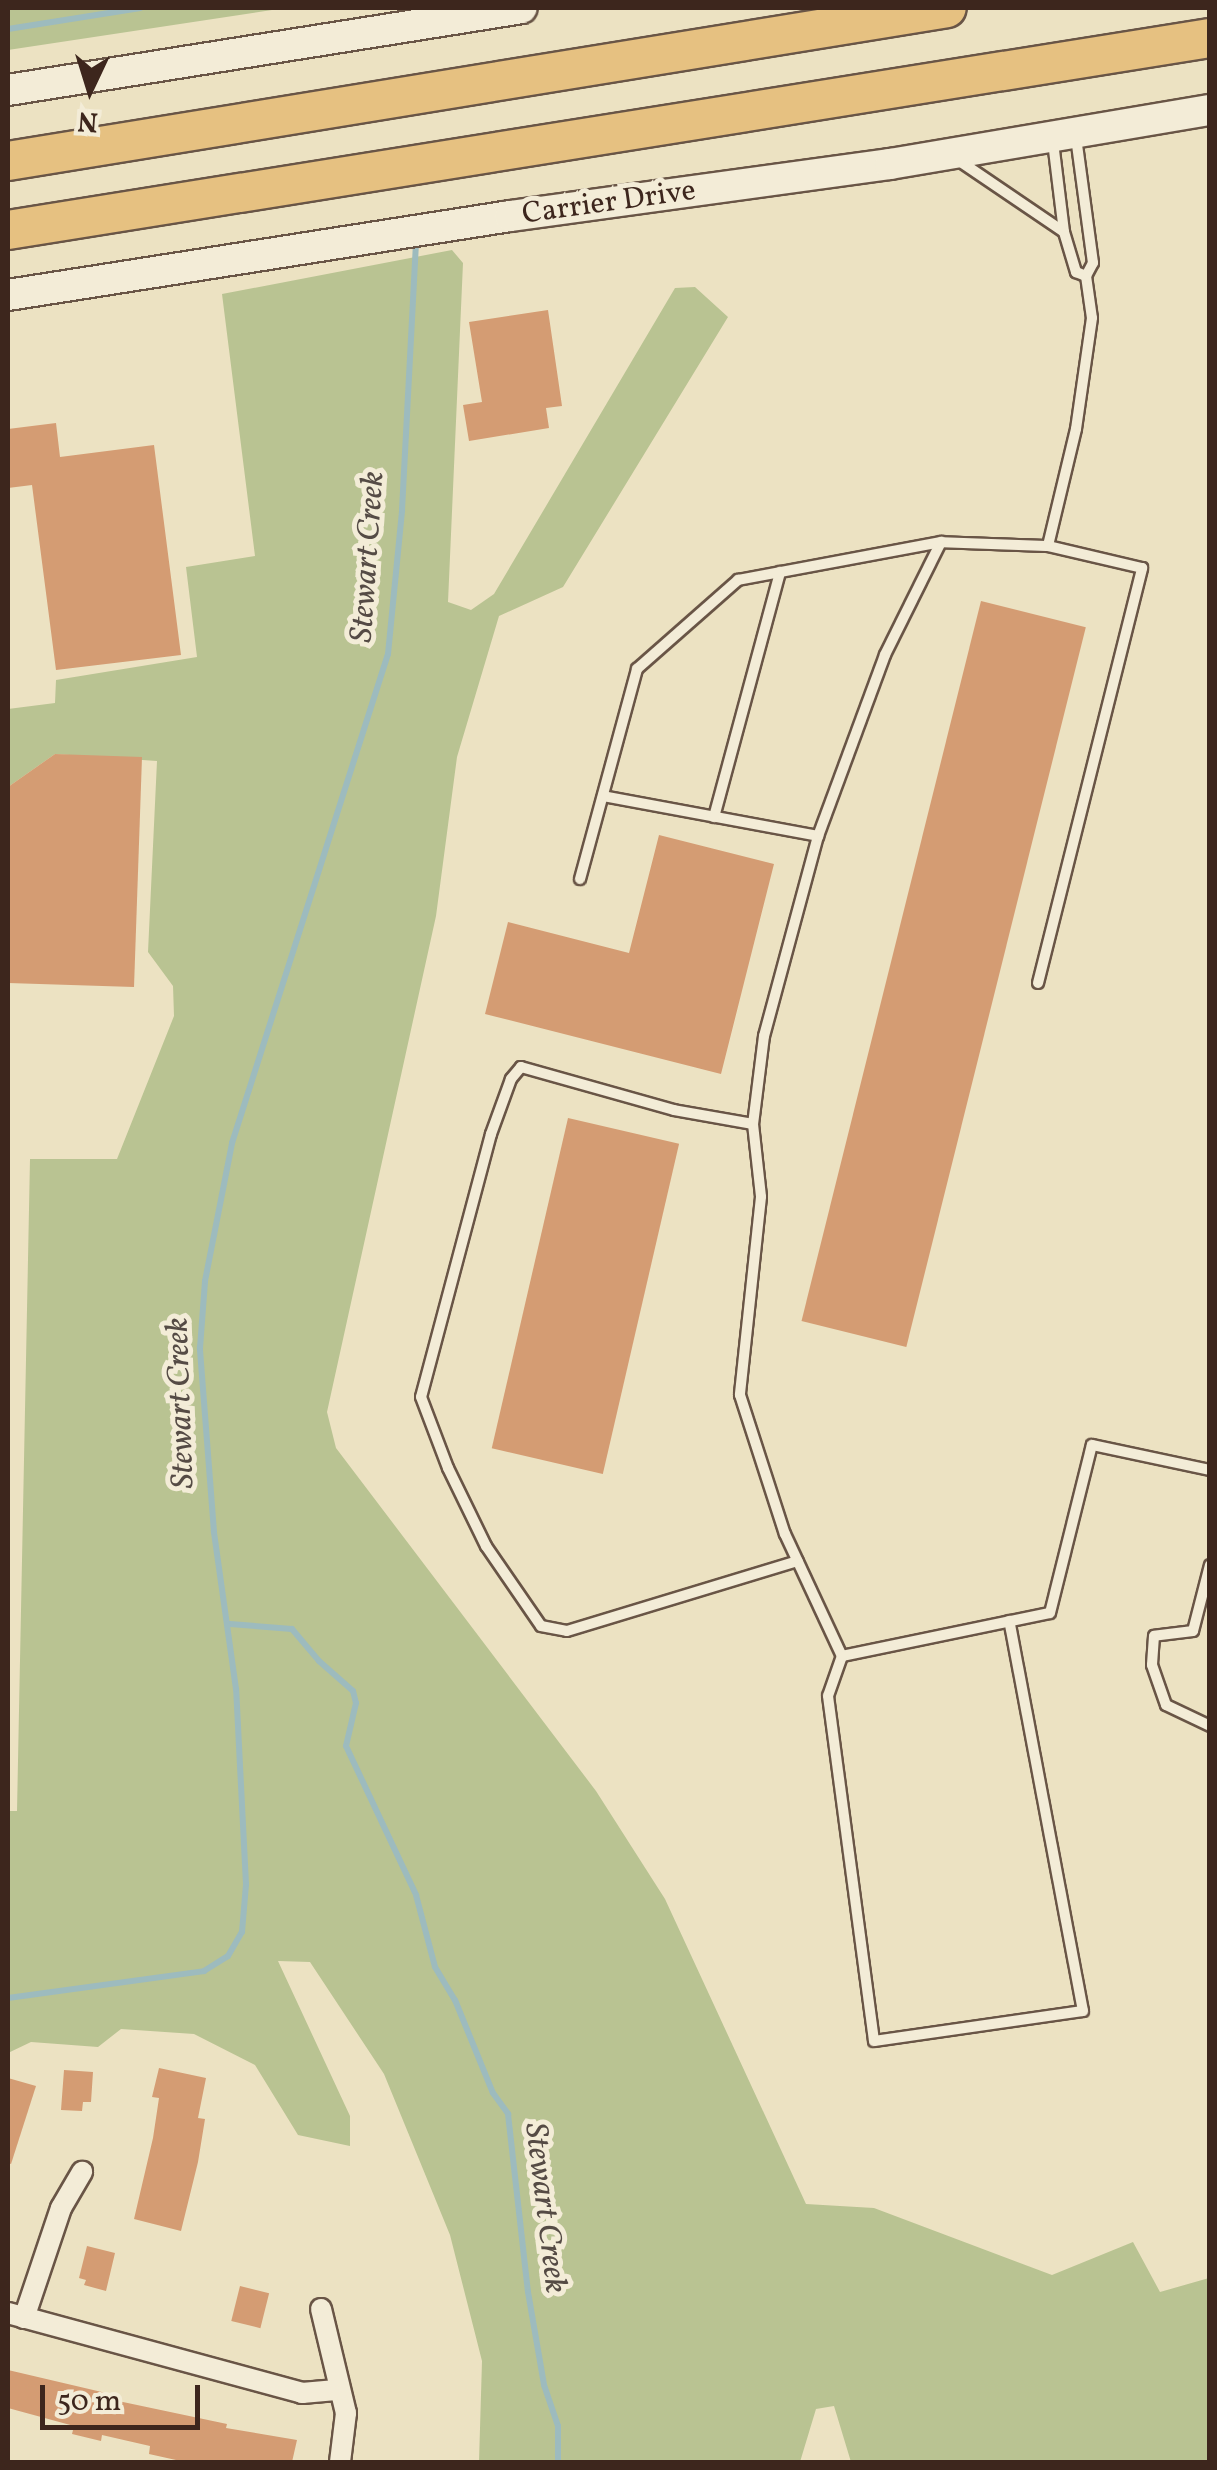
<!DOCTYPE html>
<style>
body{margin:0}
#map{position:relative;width:1217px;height:2470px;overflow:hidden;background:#ece2c2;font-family:Vollkorn,serif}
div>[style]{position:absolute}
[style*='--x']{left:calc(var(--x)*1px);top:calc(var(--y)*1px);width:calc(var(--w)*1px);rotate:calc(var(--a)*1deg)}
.green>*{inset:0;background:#b9c392}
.stream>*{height:6px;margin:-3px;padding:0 3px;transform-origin:3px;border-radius:3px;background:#9dbbbe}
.building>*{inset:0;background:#d49c73;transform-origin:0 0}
.roads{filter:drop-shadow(2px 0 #695546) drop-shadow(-2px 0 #695546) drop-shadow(0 2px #695546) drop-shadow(0 -2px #695546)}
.lane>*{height:10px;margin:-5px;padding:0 5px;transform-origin:5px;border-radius:5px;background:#f3ecd7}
.street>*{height:20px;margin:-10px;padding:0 10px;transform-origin:10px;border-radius:10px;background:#f3ecd7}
.secondary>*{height:30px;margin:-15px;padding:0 15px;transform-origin:15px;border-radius:15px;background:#f3ecd7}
.highway>*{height:38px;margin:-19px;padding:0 19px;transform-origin:19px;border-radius:19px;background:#e6c181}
span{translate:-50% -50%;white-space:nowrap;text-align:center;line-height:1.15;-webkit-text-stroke:10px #f3ecd7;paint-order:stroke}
.street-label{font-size:30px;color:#3d261d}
.water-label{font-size:32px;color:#554b45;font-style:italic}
.frame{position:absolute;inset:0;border:10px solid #3d261d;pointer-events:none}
.north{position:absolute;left:40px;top:40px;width:100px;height:100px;-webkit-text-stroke:8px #f3ecd7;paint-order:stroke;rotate:184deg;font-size:28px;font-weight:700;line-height:40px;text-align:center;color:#3d261d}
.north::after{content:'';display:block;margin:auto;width:35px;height:45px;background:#3d261d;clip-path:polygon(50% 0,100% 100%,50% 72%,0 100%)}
.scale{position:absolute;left:40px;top:2385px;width:160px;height:45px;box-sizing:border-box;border:5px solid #3d261d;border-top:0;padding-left:12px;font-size:30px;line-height:35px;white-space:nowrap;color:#3d261d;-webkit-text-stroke:8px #f3ecd7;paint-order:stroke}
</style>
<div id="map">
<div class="green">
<div style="clip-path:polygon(26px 8px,285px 8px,8px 50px,8px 10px)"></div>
<div style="clip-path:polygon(452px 250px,463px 263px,448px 602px,471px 610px,494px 594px,675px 288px,695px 287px,728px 317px,563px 587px,499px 616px,457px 757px,436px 916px,327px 1412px,336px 1448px,596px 1791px,665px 1899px,806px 2204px,874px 2208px,1052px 2275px,1133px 2242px,1160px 2292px,1209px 2278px,1209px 2462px,851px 2462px,834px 2406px,816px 2409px,800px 2462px,479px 2462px,482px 2361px,450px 2235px,384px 2074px,310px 1962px,278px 1961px,350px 2116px,350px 2146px,298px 2135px,255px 2065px,194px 2034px,121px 2029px,98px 2047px,31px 2042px,8px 2053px,8px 1811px,17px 1811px,30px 1159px,117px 1159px,174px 1016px,173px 986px,148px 952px,157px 761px,55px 754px,8px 787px,8px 709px,55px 703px,56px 680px,197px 657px,186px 567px,255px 556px,222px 294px)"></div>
</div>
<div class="stream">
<div style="--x:8;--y:29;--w:134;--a:-9"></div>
<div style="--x:230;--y:1624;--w:62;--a:4.6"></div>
<div style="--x:292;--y:1629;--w:42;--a:49.8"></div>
<div style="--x:319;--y:1661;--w:45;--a:41.4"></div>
<div style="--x:353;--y:1691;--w:12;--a:76"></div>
<div style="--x:356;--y:1703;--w:44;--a:103.1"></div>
<div style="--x:346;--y:1746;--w:165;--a:64.8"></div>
<div style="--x:416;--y:1895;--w:74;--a:75.2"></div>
<div style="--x:435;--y:1967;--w:39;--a:59"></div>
<div style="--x:455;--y:2000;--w:100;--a:67.8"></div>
<div style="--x:493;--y:2093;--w:26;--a:54"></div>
<div style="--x:508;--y:2114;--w:179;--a:83.6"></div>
<div style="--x:528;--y:2292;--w:94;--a:80.2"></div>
<div style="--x:544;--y:2385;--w:43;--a:71.1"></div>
<div style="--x:558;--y:2426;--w:36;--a:90"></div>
<div style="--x:8;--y:1998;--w:198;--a:-7.8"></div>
<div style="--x:204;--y:1971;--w:28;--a:-32"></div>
<div style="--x:228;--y:1956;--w:28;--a:-60"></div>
<div style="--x:242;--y:1932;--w:48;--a:-85.2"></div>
<div style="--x:246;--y:1884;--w:195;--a:-92.9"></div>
<div style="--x:236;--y:1689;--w:159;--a:-98"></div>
<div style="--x:214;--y:1532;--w:185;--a:-94.4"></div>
<div style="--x:200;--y:1348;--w:67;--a:-85.7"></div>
<div style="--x:205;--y:1281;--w:141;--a:-78.9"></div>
<div style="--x:232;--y:1143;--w:513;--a:-72.31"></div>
<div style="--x:388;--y:654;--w:145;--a:-84.4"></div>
<div style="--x:402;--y:510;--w:265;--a:-87"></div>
</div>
<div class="building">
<div style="clip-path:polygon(548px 310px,562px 406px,546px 408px,549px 428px,469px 441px,463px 405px,482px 402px,469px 322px)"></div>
<div style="clip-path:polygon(56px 423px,60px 457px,154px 445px,181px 655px,56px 670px,32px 485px,8px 488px,8px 429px)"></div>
<div style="left:981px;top:601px;width:108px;height:742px;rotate:14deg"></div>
<div style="clip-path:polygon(55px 754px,142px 757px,134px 987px,8px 983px,8px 787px)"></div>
<div style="clip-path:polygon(659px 835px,774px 864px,721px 1074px,485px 1014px,508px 922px,629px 953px)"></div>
<div style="left:568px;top:1118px;width:114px;height:339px;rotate:13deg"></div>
<div style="clip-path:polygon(159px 2068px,206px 2078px,198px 2118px,205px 2119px,198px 2162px,181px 2231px,134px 2219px,153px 2138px,159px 2098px,152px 2097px)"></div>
<div style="clip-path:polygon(64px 2070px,93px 2072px,91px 2102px,83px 2102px,82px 2111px,61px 2110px)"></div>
<div style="clip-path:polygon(8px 2078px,36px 2086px,11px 2164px,8px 2163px)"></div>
<div style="clip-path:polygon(87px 2246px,115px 2253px,106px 2291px,84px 2285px,86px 2280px,79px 2278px)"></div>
<div style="left:240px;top:2286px;width:30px;height:36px;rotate:14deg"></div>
<div style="clip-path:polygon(8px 2370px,106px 2393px,104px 2398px,227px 2424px,226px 2428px,297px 2440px,292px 2462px,185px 2462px,149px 2454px,150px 2446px,102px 2435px,101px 2441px,72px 2434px,74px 2426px,8px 2408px)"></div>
</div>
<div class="roads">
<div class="lane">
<div style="--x:1053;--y:142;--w:91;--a:83"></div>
<div style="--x:958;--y:160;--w:128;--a:34.2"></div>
<div style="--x:1064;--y:232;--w:42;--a:73.3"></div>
<div style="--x:1076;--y:272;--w:11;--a:22"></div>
<div style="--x:1086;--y:276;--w:15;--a:-62"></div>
<div style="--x:1093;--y:263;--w:127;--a:-97.7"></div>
<div style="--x:1086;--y:276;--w:42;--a:81.9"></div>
<div style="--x:1092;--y:318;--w:112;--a:98.2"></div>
<div style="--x:1076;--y:429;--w:120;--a:103.5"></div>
<div style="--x:1048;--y:546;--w:107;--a:-177.9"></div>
<div style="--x:941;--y:542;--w:126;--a:116.4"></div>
<div style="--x:885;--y:655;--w:193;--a:110.3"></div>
<div style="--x:818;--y:836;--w:207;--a:105.1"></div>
<div style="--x:764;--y:1036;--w:89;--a:97.1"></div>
<div style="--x:753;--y:1124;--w:73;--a:83.7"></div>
<div style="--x:761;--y:1197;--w:199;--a:96.1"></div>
<div style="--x:740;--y:1395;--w:146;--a:72.1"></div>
<div style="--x:785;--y:1534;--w:135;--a:65"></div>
<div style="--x:842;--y:1656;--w:212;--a:-11.7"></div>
<div style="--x:1050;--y:1613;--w:173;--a:-76"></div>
<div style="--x:1092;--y:1445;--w:121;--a:12"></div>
<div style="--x:603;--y:796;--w:219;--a:10.5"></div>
<div style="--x:714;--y:817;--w:254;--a:-74.9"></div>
<div style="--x:580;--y:879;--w:218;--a:-74.8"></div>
<div style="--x:637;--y:669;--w:135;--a:-41.4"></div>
<div style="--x:738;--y:580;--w:207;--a:-10.6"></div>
<div style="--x:1038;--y:983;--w:428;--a:-75.9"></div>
<div style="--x:1142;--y:568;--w:97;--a:-166.8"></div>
<div style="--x:753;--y:1124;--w:80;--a:-170"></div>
<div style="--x:674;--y:1110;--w:159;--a:-164.3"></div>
<div style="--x:521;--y:1067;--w:16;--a:130"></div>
<div style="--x:511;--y:1079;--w:59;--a:110"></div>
<div style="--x:491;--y:1134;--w:272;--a:104.9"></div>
<div style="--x:421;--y:1397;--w:76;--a:69.2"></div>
<div style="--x:448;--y:1468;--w:87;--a:64"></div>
<div style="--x:486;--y:1546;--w:97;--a:55.5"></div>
<div style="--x:541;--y:1626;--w:26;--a:11"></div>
<div style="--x:567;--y:1631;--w:241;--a:-16.9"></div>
<div style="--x:1210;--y:1565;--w:68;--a:104.4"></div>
<div style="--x:1193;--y:1631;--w:39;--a:173"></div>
<div style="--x:1154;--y:1636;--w:29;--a:94"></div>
<div style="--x:1152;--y:1665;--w:42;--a:70.7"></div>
<div style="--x:1166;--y:1705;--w:49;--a:25.5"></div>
<div style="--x:842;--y:1656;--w:42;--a:109.3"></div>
<div style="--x:828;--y:1696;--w:348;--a:82.4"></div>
<div style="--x:874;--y:2041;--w:211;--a:-8.2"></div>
<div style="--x:1083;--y:2011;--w:397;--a:-100.7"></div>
</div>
<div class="street">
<div style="--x:321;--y:2309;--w:107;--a:76.5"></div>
<div style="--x:346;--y:2413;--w:49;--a:97"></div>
<div style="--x:8;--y:2313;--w:305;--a:15.2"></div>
<div style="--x:302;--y:2393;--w:37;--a:-5"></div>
<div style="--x:24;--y:2318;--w:116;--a:-71.4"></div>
<div style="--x:61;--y:2208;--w:42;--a:-59.7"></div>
</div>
<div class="secondary">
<div style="--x:8;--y:90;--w:520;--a:-9.06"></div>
<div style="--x:8;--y:295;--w:508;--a:-8.94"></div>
<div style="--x:510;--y:216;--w:384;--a:-7.8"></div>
<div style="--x:890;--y:164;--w:325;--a:-9.6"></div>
</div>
<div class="highway">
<div style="--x:8;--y:161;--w:951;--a:-9.25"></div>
<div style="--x:8;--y:230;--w:1217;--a:-9.08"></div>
</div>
</div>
<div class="street-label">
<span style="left:609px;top:203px;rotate:-8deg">Carrier Drive</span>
</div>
<div class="water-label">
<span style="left:369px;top:557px;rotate:-86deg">Stewart Creek</span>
<span style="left:182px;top:1403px;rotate:-92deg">Stewart Creek</span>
<span style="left:544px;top:2208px;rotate:83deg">Stewart Creek</span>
</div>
<div class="frame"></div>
<div class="north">N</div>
<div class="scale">50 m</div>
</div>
